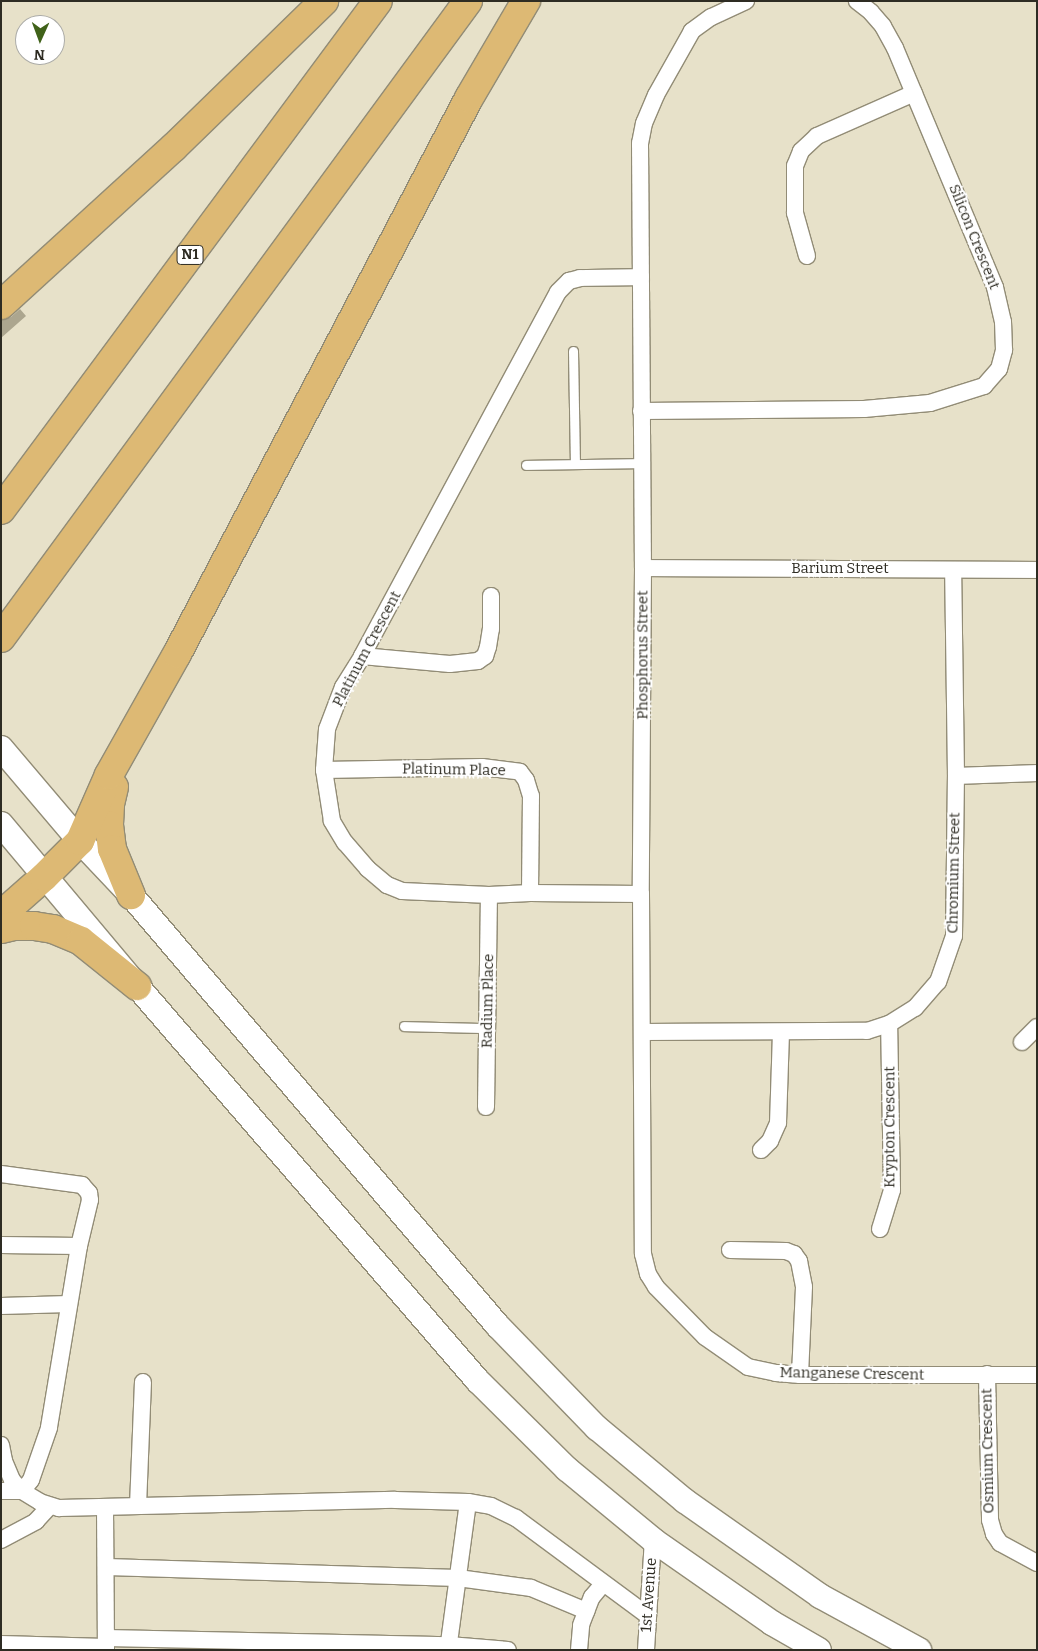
<!DOCTYPE html>
<style>
body{margin:0}
#map{position:relative;width:1038px;height:1651px;overflow:hidden;background:#e7e1c9;font-family:Bitter,serif}
div>[style]{position:absolute}
[style*='--x']{left:calc(var(--x)*1px);top:calc(var(--y)*1px);width:calc(var(--w)*1px);rotate:calc(var(--a)*1deg)}
.building>*{inset:0;background:#aca68f}
.roads{filter:drop-shadow(1px 0 #928c76) drop-shadow(-1px 0 #928c76) drop-shadow(0 1px #928c76) drop-shadow(0 -1px #928c76)}
.lane>*{height:9px;margin:-4.5px;padding:0 4.5px;transform-origin:4.5px;border-radius:4.5px;background:#fff}
.street>*{height:16px;margin:-8px;padding:0 8px;transform-origin:8px;border-radius:8px;background:#fff}
.secondary>*{height:24px;margin:-12px;padding:0 12px;transform-origin:12px;border-radius:12px;background:#fff}
.highway>*{height:28px;margin:-14px;padding:0 14px;transform-origin:14px;border-radius:14px;background:#ddb974}
span{translate:-50% -50%;white-space:nowrap;text-align:center;line-height:1.15;-webkit-text-stroke:4px #fff;paint-order:stroke}
.shield-label span{padding:1px 4px;background:#fff;border:1px solid;border-radius:4px;-webkit-text-stroke-width:0}
.shield-label{font-size:14px;color:#2e2c23;font-weight:700}
.street-label{font-size:15px;color:#2e2c23}
.frame{position:absolute;inset:0;border:2px solid #2e2c23;pointer-events:none}
.north{position:absolute;left:15px;top:15px;width:50px;height:50px;box-sizing:border-box;background:#fff;border:1px solid #ababa7;border-radius:50%;rotate:182deg;font-size:14px;font-weight:700;line-height:20px;text-align:center;color:#2e2c23}
.north::after{content:'';display:block;margin:auto;width:18px;height:22px;background:#406219;clip-path:polygon(50% 0,100% 100%,50% 72%,0 100%)}
</style>
<div id="map">
<div class="building">
<div style="clip-path:polygon(20px 309px,26px 316px,1px 338px,1px 320px,11px 317px)"></div>
</div>
<div class="roads">
<div class="lane">
<div style="--x:573;--y:351;--w:113;--a:89"></div>
<div style="--x:526;--y:465;--w:116;--a:-1"></div>
<div style="--x:404;--y:1026;--w:83;--a:1.4"></div>
</div>
<div class="street">
<div style="--x:746;--y:1;--w:38;--a:155"></div>
<div style="--x:711;--y:17;--w:24;--a:144"></div>
<div style="--x:692;--y:31;--w:73;--a:119.4"></div>
<div style="--x:656;--y:95;--w:30;--a:113"></div>
<div style="--x:644;--y:123;--w:20;--a:101"></div>
<div style="--x:640;--y:143;--w:425;--a:89.6"></div>
<div style="--x:643;--y:568;--w:326;--a:90.4"></div>
<div style="--x:641;--y:894;--w:360;--a:89.7"></div>
<div style="--x:643;--y:1254;--w:21;--a:76"></div>
<div style="--x:648;--y:1274;--w:15;--a:58"></div>
<div style="--x:656;--y:1287;--w:70;--a:45.6"></div>
<div style="--x:705;--y:1337;--w:52;--a:34.9"></div>
<div style="--x:748;--y:1367;--w:29;--a:12"></div>
<div style="--x:776;--y:1373;--w:24;--a:5"></div>
<div style="--x:800;--y:1375;--w:237;--a:0"></div>
<div style="--x:807;--y:256;--w:45;--a:-105.6"></div>
<div style="--x:795;--y:213;--w:47;--a:-90"></div>
<div style="--x:795;--y:166;--w:16;--a:-68"></div>
<div style="--x:801;--y:151;--w:22;--a:-43"></div>
<div style="--x:817;--y:136;--w:106;--a:-23.9"></div>
<div style="--x:641;--y:411;--w:223;--a:-0.5"></div>
<div style="--x:864;--y:409;--w:66;--a:-5.2"></div>
<div style="--x:930;--y:403;--w:57;--a:-17.5"></div>
<div style="--x:984;--y:386;--w:23;--a:-49"></div>
<div style="--x:999;--y:369;--w:20;--a:-75"></div>
<div style="--x:1004;--y:350;--w:28;--a:-92"></div>
<div style="--x:1003;--y:322;--w:36;--a:-103"></div>
<div style="--x:995;--y:287;--w:259;--a:-112.7"></div>
<div style="--x:895;--y:48;--w:25;--a:-119"></div>
<div style="--x:883;--y:26;--w:18;--a:-131"></div>
<div style="--x:871;--y:12;--w:18;--a:-142"></div>
<div style="--x:643;--y:568;--w:394;--a:0.3"></div>
<div style="--x:362;--y:656;--w:88;--a:5.2"></div>
<div style="--x:450;--y:664;--w:28;--a:-6"></div>
<div style="--x:478;--y:661;--w:9;--a:-36"></div>
<div style="--x:485;--y:656;--w:9;--a:-72"></div>
<div style="--x:488;--y:647;--w:18;--a:-81"></div>
<div style="--x:491;--y:629;--w:33;--a:-90"></div>
<div style="--x:324;--y:770;--w:158;--a:-1.1"></div>
<div style="--x:482;--y:767;--w:38;--a:7"></div>
<div style="--x:520;--y:772;--w:10;--a:53"></div>
<div style="--x:526;--y:780;--w:17;--a:73"></div>
<div style="--x:531;--y:796;--w:97;--a:90.6"></div>
<div style="--x:956;--y:776;--w:81;--a:-2.1"></div>
<div style="--x:641;--y:894;--w:111;--a:-179.5"></div>
<div style="--x:530;--y:893;--w:41;--a:177.2"></div>
<div style="--x:489;--y:895;--w:87;--a:-177.4"></div>
<div style="--x:402;--y:891;--w:16;--a:-158"></div>
<div style="--x:387;--y:885;--w:25;--a:-140"></div>
<div style="--x:368;--y:869;--w:35;--a:-131"></div>
<div style="--x:345;--y:843;--w:26;--a:-121"></div>
<div style="--x:332;--y:821;--w:52;--a:-98.9"></div>
<div style="--x:324;--y:770;--w:41;--a:-85.8"></div>
<div style="--x:327;--y:729;--w:45;--a:-69.1"></div>
<div style="--x:343;--y:687;--w:36;--a:-58"></div>
<div style="--x:362;--y:656;--w:413;--a:-61.7"></div>
<div style="--x:558;--y:292;--w:16;--a:-45"></div>
<div style="--x:569;--y:281;--w:11;--a:-15"></div>
<div style="--x:580;--y:278;--w:61;--a:-0.9"></div>
<div style="--x:643;--y:1032;--w:224;--a:-0.3"></div>
<div style="--x:867;--y:1031;--w:23;--a:-18"></div>
<div style="--x:889;--y:1024;--w:31;--a:-32"></div>
<div style="--x:915;--y:1008;--w:35;--a:-49"></div>
<div style="--x:938;--y:982;--w:49;--a:-70.8"></div>
<div style="--x:954;--y:936;--w:160;--a:-89.3"></div>
<div style="--x:956;--y:776;--w:206;--a:-90.8"></div>
<div style="--x:1022;--y:1042;--w:21;--a:-45"></div>
<div style="--x:486;--y:1107;--w:212;--a:-89.2"></div>
<div style="--x:761;--y:1150;--w:13;--a:-45"></div>
<div style="--x:770;--y:1141;--w:20;--a:-66"></div>
<div style="--x:778;--y:1123;--w:91;--a:-88.1"></div>
<div style="--x:1;--y:1174;--w:82;--a:7.7"></div>
<div style="--x:82;--y:1185;--w:11;--a:49"></div>
<div style="--x:89;--y:1193;--w:7;--a:82"></div>
<div style="--x:90;--y:1200;--w:47;--a:103.4"></div>
<div style="--x:79;--y:1246;--w:184;--a:99.4"></div>
<div style="--x:49;--y:1428;--w:55;--a:109.1"></div>
<div style="--x:31;--y:1480;--w:14;--a:129"></div>
<div style="--x:22;--y:1491;--w:21;--a:180"></div>
<div style="--x:880;--y:1229;--w:41;--a:-72.9"></div>
<div style="--x:892;--y:1190;--w:166;--a:-91"></div>
<div style="--x:1;--y:1245;--w:78;--a:0.7"></div>
<div style="--x:730;--y:1250;--w:56;--a:1"></div>
<div style="--x:786;--y:1251;--w:9;--a:21"></div>
<div style="--x:794;--y:1254;--w:9;--a:54"></div>
<div style="--x:799;--y:1261;--w:26;--a:79"></div>
<div style="--x:804;--y:1287;--w:88;--a:92.6"></div>
<div style="--x:1;--y:1306;--w:68;--a:-1.7"></div>
<div style="--x:987;--y:1374;--w:146;--a:88.8"></div>
<div style="--x:990;--y:1520;--w:15;--a:74"></div>
<div style="--x:994;--y:1534;--w:11;--a:56"></div>
<div style="--x:1000;--y:1543;--w:42;--a:28.4"></div>
<div style="--x:1;--y:1445;--w:16;--a:79"></div>
<div style="--x:4;--y:1461;--w:21;--a:67"></div>
<div style="--x:12;--y:1480;--w:15;--a:48"></div>
<div style="--x:22;--y:1491;--w:21;--a:31"></div>
<div style="--x:40;--y:1502;--w:20;--a:18"></div>
<div style="--x:59;--y:1508;--w:336;--a:-1.4"></div>
<div style="--x:395;--y:1500;--w:73;--a:1.6"></div>
<div style="--x:468;--y:1502;--w:23;--a:10"></div>
<div style="--x:491;--y:1506;--w:28;--a:26"></div>
<div style="--x:516;--y:1518;--w:163;--a:36.5"></div>
<div style="--x:138;--y:1506;--w:124;--a:-87.7"></div>
<div style="--x:105;--y:1507;--w:143;--a:89.6"></div>
<div style="--x:1;--y:1540;--w:40;--a:-28"></div>
<div style="--x:36;--y:1521;--w:21;--a:-47"></div>
<div style="--x:107;--y:1567;--w:351;--a:1.8"></div>
<div style="--x:458;--y:1578;--w:74;--a:7.8"></div>
<div style="--x:531;--y:1588;--w:60;--a:22.7"></div>
<div style="--x:106;--y:1638;--w:343;--a:1.2"></div>
<div style="--x:449;--y:1645;--w:59;--a:4.8"></div>
<div style="--x:1;--y:1644;--w:105;--a:1.6"></div>
<div style="--x:448;--y:1650;--w:149;--a:-82.3"></div>
<div style="--x:579;--y:1650;--w:25;--a:-85"></div>
<div style="--x:581;--y:1625;--w:30;--a:-69"></div>
<div style="--x:592;--y:1597;--w:17;--a:-50"></div>
<div style="--x:646;--y:1650;--w:110;--a:-86.4"></div>
</div>
<div class="secondary">
<div style="--x:1;--y:748;--w:122;--a:49.7"></div>
<div style="--x:80;--y:841;--w:74;--a:46.6"></div>
<div style="--x:131;--y:895;--w:566;--a:49.59"></div>
<div style="--x:498;--y:1326;--w:142;--a:45.9"></div>
<div style="--x:597;--y:1428;--w:114;--a:39.7"></div>
<div style="--x:685;--y:1501;--w:165;--a:35.1"></div>
<div style="--x:820;--y:1596;--w:113;--a:28.6"></div>
<div style="--x:1;--y:824;--w:212;--a:50"></div>
<div style="--x:137;--y:986;--w:522;--a:49.2"></div>
<div style="--x:478;--y:1381;--w:125;--a:44.7"></div>
<div style="--x:567;--y:1469;--w:112;--a:39.5"></div>
<div style="--x:653;--y:1540;--w:145;--a:34.9"></div>
<div style="--x:772;--y:1623;--w:54;--a:29.9"></div>
</div>
<div class="highway">
<div style="--x:1;--y:305;--w:233;--a:-42.4"></div>
<div style="--x:173;--y:148;--w:211;--a:-44.2"></div>
<div style="--x:1;--y:510;--w:633;--a:-53.47"></div>
<div style="--x:1;--y:638;--w:790;--a:-53.75"></div>
<div style="--x:114;--y:787;--w:18;--a:103"></div>
<div style="--x:110;--y:805;--w:20;--a:93"></div>
<div style="--x:109;--y:825;--w:24;--a:83"></div>
<div style="--x:112;--y:849;--w:50;--a:67.6"></div>
<div style="--x:1;--y:915;--w:57;--a:-41.5"></div>
<div style="--x:44;--y:877;--w:51;--a:-45"></div>
<div style="--x:80;--y:841;--w:72;--a:-66.3"></div>
<div style="--x:109;--y:775;--w:139;--a:-60.7"></div>
<div style="--x:177;--y:654;--w:628;--a:-62.29"></div>
<div style="--x:469;--y:98;--w:113;--a:-59.6"></div>
<div style="--x:1;--y:929;--w:13;--a:-13"></div>
<div style="--x:14;--y:926;--w:20;--a:0"></div>
<div style="--x:34;--y:926;--w:19;--a:9"></div>
<div style="--x:53;--y:929;--w:30;--a:23"></div>
<div style="--x:81;--y:941;--w:72;--a:38.8"></div>
</div>
</div>
<div class="shield-label">
<span style="left:190px;top:255px">N1</span>
</div>
<div class="street-label">
<span style="left:974px;top:237px;rotate:68deg">Silicon Crescent</span>
<span style="left:840px;top:569px">Barium Street</span>
<span style="left:367px;top:649px;rotate:-62deg">Platinum Crescent</span>
<span style="left:643px;top:655px;rotate:-90deg">Phosphorus Street</span>
<span style="left:454px;top:770px;rotate:1deg">Platinum Place</span>
<span style="left:954px;top:873px;rotate:-89deg">Chromium Street</span>
<span style="left:488px;top:1001px;rotate:-89deg">Radium Place</span>
<span style="left:890px;top:1127px;rotate:-90deg">Krypton Crescent</span>
<span style="left:852px;top:1374px;rotate:1deg">Manganese Crescent</span>
<span style="left:988px;top:1451px;rotate:-91deg">Osmium Crescent</span>
<span style="left:649px;top:1595px;rotate:-86deg">1st Avenue</span>
</div>
<div class="frame"></div>
<div class="north">N</div>
</div>
